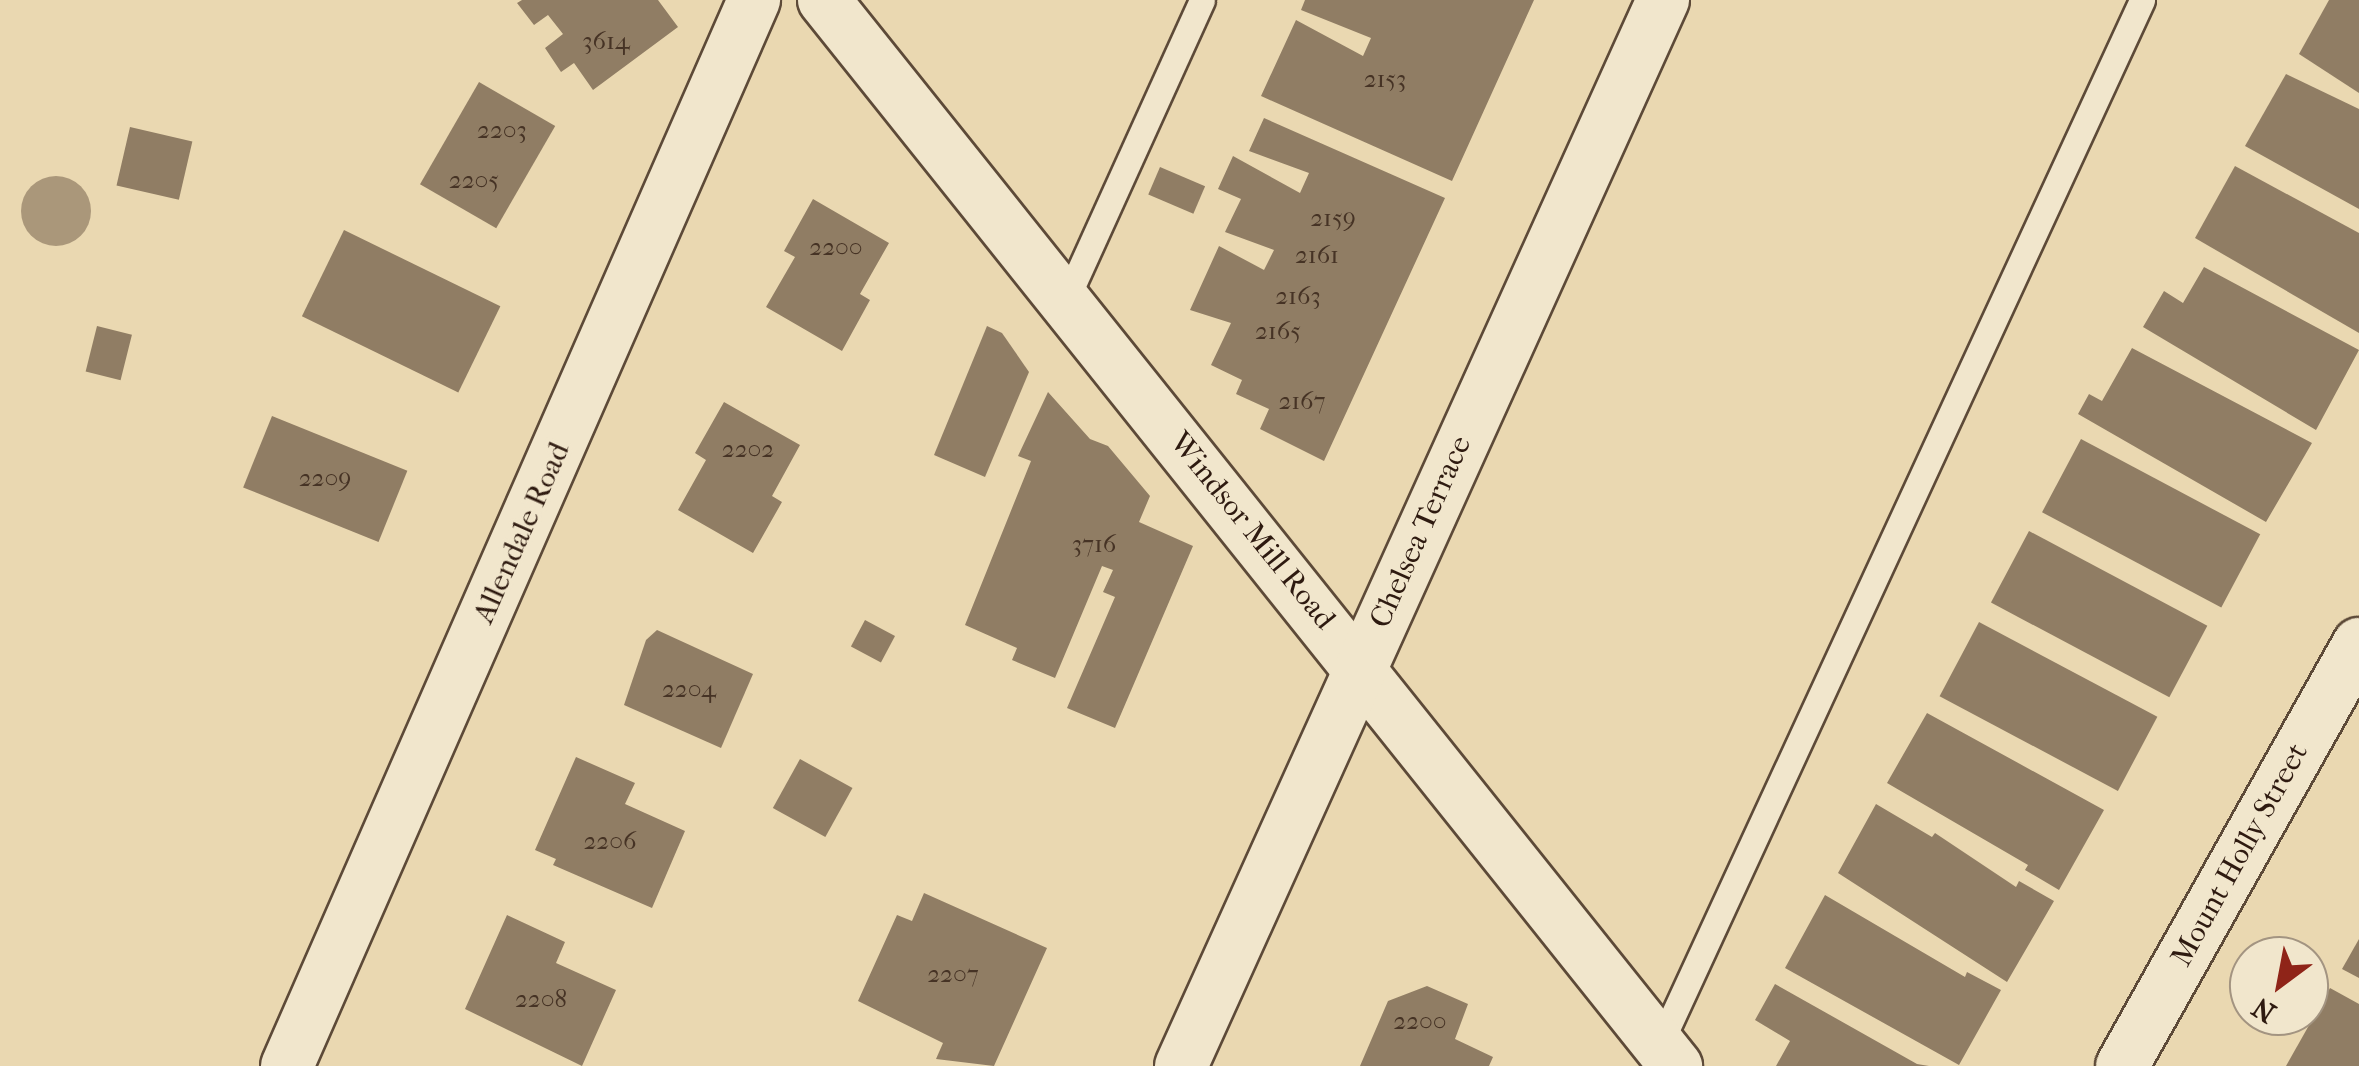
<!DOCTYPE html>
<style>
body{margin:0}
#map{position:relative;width:2359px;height:1066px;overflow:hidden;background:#ead8b1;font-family:"IM FELL French Canon",serif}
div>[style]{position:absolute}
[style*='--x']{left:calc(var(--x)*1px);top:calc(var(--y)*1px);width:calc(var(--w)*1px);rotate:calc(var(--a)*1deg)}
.water>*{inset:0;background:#aa977a}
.round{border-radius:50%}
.building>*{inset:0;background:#907d64;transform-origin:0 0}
.roads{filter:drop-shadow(2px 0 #5d4a38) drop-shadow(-2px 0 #5d4a38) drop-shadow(0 2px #5d4a38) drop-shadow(0 -2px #5d4a38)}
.lane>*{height:25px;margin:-12.5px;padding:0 12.5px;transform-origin:12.5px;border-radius:12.5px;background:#f1e6cc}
.street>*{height:52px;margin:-26px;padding:0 26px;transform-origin:26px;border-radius:26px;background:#f1e6cc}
span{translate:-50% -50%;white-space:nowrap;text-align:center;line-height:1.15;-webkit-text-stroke:8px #f1e6cc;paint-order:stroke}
.number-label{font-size:25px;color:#463325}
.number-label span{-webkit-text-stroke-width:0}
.street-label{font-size:30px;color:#2e1a10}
.north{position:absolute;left:2229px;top:936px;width:100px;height:100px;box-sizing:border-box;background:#f1e6cc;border:2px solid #a39481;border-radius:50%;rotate:212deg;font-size:28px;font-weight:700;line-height:40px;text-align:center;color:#2e1a10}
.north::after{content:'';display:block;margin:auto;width:35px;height:45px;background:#8f2418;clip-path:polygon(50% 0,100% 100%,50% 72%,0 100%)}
</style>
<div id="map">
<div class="water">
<div class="round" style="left:21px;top:176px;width:70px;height:70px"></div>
</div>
<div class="building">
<div style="clip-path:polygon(522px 0,658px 0,678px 27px,593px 90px,574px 63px,561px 72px,545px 48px,563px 34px,548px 15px,534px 25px,517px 3px)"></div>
<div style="clip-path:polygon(1305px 0,1534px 0,1452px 181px,1261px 96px,1296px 20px,1363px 56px,1371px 38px,1301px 10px)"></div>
<div style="clip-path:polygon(2329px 0,2359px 0,2359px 93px,2299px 54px)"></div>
<div style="clip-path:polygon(2286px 74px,2359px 109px,2359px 209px,2245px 146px)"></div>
<div style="left:479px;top:82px;width:88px;height:118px;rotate:30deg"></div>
<div style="clip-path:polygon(1264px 118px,1445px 198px,1324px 461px,1260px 429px,1269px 409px,1236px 394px,1242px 380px,1211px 365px,1231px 323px,1190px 310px,1219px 246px,1264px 270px,1274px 250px,1225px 232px,1241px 199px,1218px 189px,1233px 156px,1300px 193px,1309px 173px,1249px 151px)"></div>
<div style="left:130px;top:127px;width:64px;height:60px;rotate:13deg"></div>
<div style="clip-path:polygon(2235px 166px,2359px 233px,2359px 333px,2195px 238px)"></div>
<div style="left:1160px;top:167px;width:49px;height:30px;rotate:23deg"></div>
<div style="clip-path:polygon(813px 199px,889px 243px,860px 294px,870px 300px,842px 351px,766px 307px,795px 257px,784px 251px)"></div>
<div style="left:344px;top:230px;width:174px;height:96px;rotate:26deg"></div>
<div style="clip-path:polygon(2204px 267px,2359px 350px,2316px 430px,2143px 327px,2164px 291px,2183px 303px)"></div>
<div style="left:97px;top:326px;width:36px;height:47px;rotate:14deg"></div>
<div style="clip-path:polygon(987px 326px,1002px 333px,1029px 372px,985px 477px,934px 455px)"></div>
<div style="clip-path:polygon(2132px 348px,2312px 443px,2266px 522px,2078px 414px,2089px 394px,2102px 401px)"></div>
<div style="clip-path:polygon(1048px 392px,1090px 439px,1108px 446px,1150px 496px,1139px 522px,1193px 546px,1115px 728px,1067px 708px,1115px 597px,1103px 592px,1113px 570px,1102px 566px,1055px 678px,1012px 660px,1017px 648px,965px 625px,1031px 461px,1018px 456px)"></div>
<div style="clip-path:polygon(724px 402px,800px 445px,772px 496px,782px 502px,753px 553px,678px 510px,706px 460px,695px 453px)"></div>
<div style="left:272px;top:416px;width:146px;height:77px;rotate:22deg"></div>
<div style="left:2081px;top:439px;width:203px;height:83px;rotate:28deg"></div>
<div style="left:2029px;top:531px;width:202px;height:81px;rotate:28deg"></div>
<div style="left:865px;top:620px;width:34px;height:30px;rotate:28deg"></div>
<div style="left:1979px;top:622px;width:202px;height:84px;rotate:28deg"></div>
<div style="clip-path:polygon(657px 630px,753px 674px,721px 748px,624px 705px,646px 640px)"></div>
<div style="clip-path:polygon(1927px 713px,2104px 810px,2059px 890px,2025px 870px,2028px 865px,1887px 783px)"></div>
<div style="clip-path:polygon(576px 757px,635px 783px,625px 804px,685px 831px,652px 908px,553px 865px,556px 859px,535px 850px)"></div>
<div style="left:800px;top:759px;width:60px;height:56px;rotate:29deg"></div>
<div style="clip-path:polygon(1876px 804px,1932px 837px,1935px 833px,2016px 887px,2019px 881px,2054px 901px,2007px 982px,1838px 873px)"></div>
<div style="clip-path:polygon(924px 893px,1047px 948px,994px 1066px,936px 1059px,943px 1043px,858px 1001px,897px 915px,912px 921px)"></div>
<div style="clip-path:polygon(1825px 895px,1965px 977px,1967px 972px,2001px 990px,1959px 1065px,1785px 968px)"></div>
<div style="clip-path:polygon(507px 915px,565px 942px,556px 963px,616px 990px,582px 1066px,465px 1009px)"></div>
<div style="clip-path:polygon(2359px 939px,2359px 978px,2342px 969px)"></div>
<div style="clip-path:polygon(1775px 984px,1917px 1064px,1929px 1066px,1776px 1066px,1790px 1041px,1755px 1020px)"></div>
<div style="clip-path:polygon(1427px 986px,1468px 1004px,1455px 1039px,1493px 1057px,1489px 1066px,1360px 1066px,1388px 1001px)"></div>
<div style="clip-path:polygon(2330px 988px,2359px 1004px,2359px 1066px,2286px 1066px)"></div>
</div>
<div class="roads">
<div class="lane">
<div style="--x:1066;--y:300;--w:329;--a:-65.6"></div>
<div style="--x:1659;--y:1046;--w:1152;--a:-65.21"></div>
</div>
<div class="street">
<div style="--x:824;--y:0;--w:1365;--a:51.37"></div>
<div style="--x:287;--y:1066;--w:1164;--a:-66.34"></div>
<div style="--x:1181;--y:1066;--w:1170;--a:-65.67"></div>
<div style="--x:2122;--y:1066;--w:484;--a:-60.7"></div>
</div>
</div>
<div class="number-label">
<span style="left:606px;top:41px">3614</span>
<span style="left:1385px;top:79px">2153</span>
<span style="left:502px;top:130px">2203</span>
<span style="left:474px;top:180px">2205</span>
<span style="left:1333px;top:218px">2159</span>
<span style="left:836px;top:247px">2200</span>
<span style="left:1317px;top:255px">2161</span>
<span style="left:1298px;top:296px">2163</span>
<span style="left:1278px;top:331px">2165</span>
<span style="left:1302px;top:401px">2167</span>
<span style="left:748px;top:449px">2202</span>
<span style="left:325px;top:478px">2209</span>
<span style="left:1094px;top:544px">3716</span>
<span style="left:689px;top:689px">2204</span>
<span style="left:610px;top:841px">2206</span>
<span style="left:953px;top:974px">2207</span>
<span style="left:541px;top:999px">2208</span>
<span style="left:1420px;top:1021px">2200</span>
</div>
<div class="street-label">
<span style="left:1252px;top:531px;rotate:51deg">Windsor Mill Road</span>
<span style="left:1421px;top:532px;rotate:-66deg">Chelsea Terrace</span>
<span style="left:522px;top:533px;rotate:-66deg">Allendale Road</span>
<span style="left:2240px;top:855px;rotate:-61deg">Mount Holly Street</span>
</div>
<div class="north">N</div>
</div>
